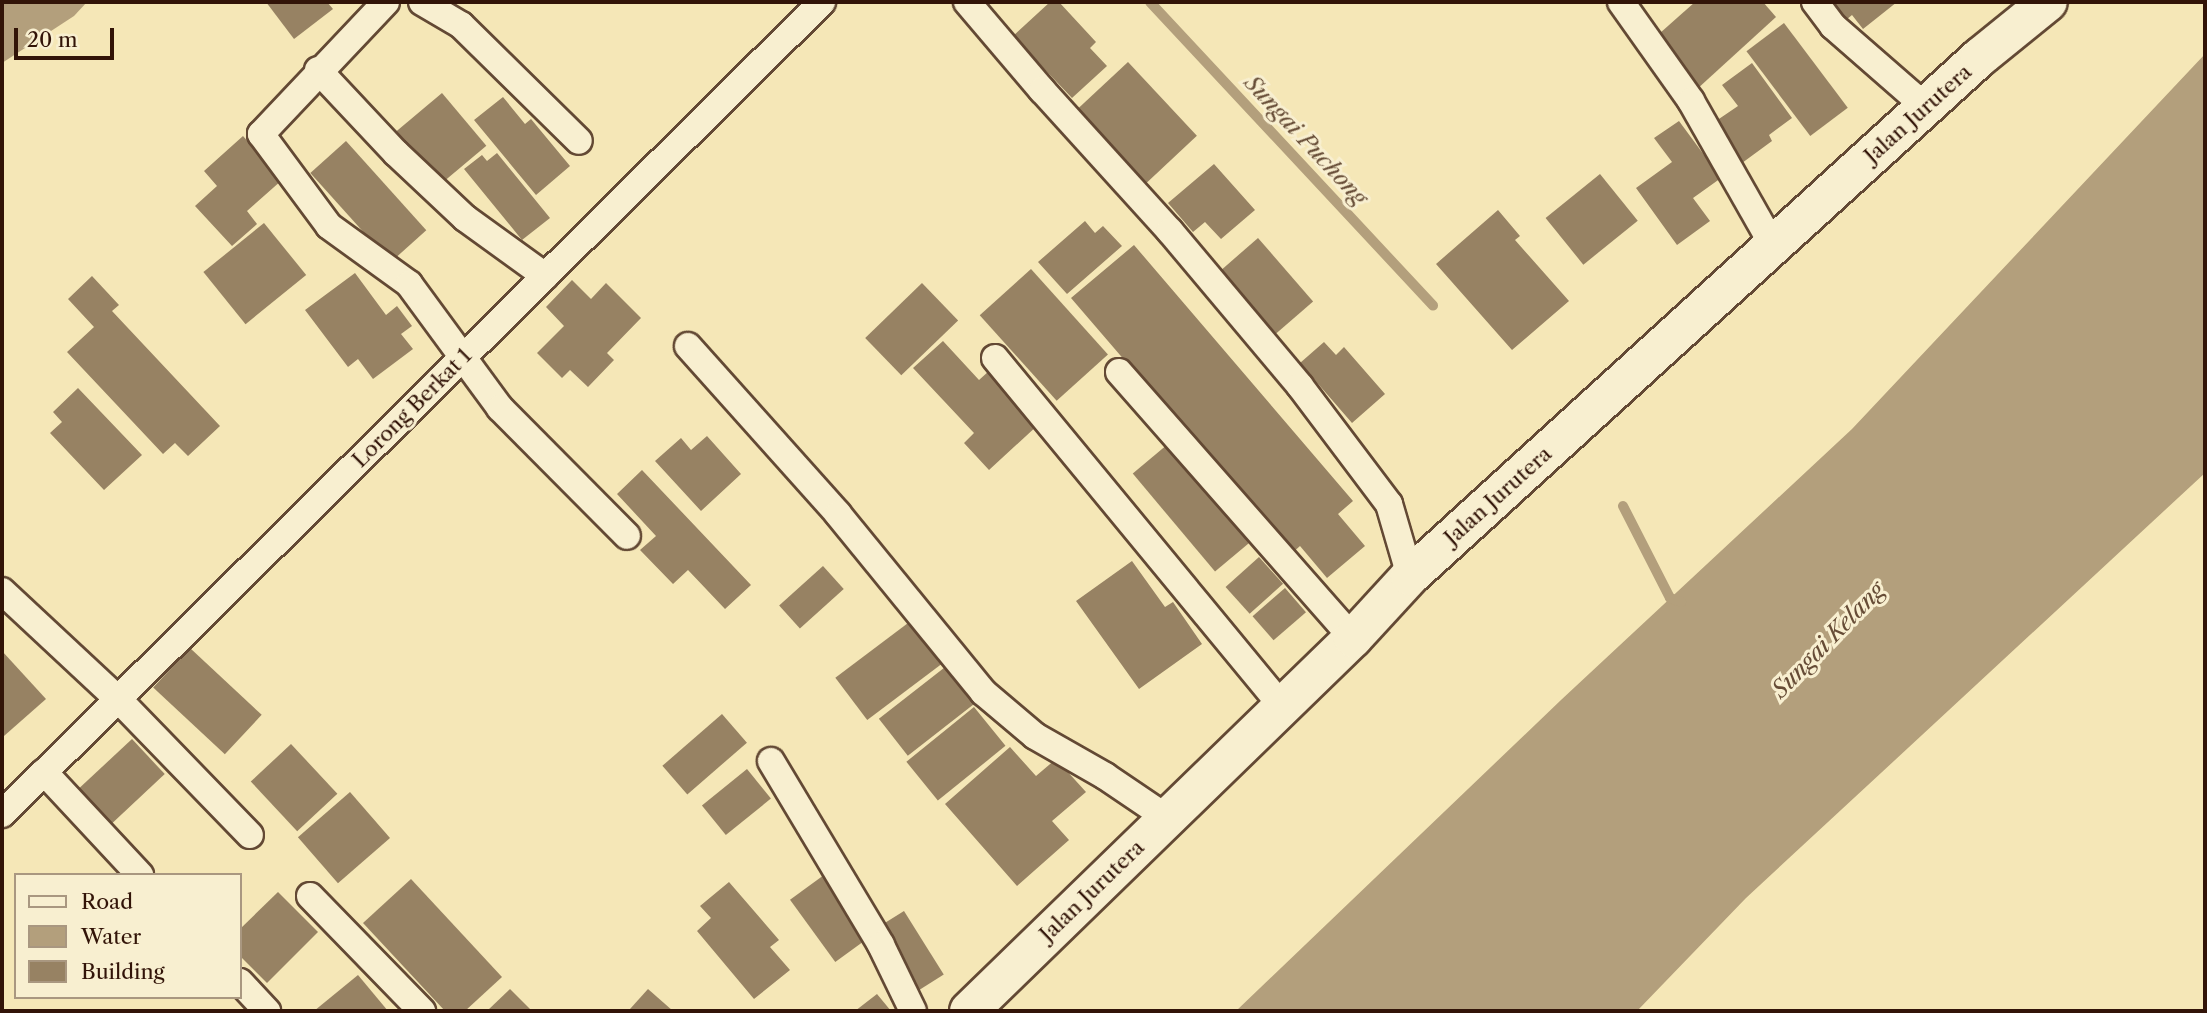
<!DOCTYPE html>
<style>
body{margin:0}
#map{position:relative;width:2207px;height:1013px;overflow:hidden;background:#f5e7b7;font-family:"Libre Caslon Text",serif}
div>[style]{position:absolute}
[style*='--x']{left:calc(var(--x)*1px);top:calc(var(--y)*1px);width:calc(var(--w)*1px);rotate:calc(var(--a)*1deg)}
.water>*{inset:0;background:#b39f7c}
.stream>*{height:10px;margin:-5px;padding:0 5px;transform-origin:5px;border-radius:5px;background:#b39f7c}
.building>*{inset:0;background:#978263;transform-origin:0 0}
.roads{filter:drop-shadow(2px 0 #634934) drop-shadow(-2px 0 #634934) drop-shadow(0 2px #634934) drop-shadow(0 -2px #634934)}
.street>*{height:26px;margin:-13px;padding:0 13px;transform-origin:13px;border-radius:13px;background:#f8efd0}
.secondary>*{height:38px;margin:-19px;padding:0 19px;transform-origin:19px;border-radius:19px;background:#f8efd0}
span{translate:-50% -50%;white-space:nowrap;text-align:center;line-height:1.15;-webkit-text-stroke:6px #f8efd0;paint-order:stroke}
.street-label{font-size:21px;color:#321408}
.water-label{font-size:23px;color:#664c36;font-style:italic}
.frame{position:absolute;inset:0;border:4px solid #321408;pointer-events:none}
.legend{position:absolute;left:14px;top:873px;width:228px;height:126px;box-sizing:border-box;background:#f8efd0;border:2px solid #a99780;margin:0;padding:9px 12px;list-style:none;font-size:21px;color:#321408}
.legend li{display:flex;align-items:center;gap:14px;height:35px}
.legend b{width:35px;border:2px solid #a99780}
.scale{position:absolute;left:14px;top:28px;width:100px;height:32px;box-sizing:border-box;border:4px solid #321408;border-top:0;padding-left:9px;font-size:21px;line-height:24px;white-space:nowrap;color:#321408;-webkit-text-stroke:5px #f8efd0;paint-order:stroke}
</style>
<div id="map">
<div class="water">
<div style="clip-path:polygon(2px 2px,87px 2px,74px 16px,2px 63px)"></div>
<div style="clip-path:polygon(2205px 54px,2205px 473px,1746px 898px,1637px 1011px,1236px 1011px,1561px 700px,1852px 429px)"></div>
</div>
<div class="stream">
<div style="--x:1150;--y:2;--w:415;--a:47"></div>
<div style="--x:1623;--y:506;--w:103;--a:62.9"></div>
<div style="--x:1670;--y:598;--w:12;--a:20"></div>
</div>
<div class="building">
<div style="clip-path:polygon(266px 2px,327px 2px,333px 9px,294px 39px)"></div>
<div style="clip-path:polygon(1050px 2px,1059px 2px,1096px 42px,1090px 48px,1107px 66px,1072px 98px,1013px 36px)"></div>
<div style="clip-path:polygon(1695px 2px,1763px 2px,1776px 17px,1696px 90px,1651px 41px)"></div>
<div style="clip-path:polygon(1821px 2px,1897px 2px,1863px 29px,1852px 15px,1840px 25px)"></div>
<div style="left:1784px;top:23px;width:106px;height:47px;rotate:53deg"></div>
<div style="left:1128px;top:62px;width:101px;height:73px;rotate:47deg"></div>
<div style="clip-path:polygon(1752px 63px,1792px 118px,1769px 135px,1772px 141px,1742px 163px,1713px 123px,1738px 106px,1722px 85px)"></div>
<div style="left:442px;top:93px;width:69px;height:61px;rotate:50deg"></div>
<div style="clip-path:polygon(503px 97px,525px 124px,531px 119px,570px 166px,536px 195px,474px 120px)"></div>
<div style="clip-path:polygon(1679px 121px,1721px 178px,1693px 198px,1710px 221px,1677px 245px,1636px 188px,1672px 162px,1654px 138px)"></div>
<div style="clip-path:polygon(243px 136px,282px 180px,247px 211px,257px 224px,232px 246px,195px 206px,217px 186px,204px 171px)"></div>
<div style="left:346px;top:141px;width:120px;height:48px;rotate:48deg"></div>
<div style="clip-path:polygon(497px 153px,550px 218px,522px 240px,464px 169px,482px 155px,487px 161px)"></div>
<div style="clip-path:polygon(1214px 164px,1255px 210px,1221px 239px,1205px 222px,1193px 232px,1168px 203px)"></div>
<div style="left:1600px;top:174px;width:60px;height:70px;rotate:51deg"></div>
<div style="clip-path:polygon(1498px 210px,1520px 236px,1515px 240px,1569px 301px,1512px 350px,1436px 264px)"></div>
<div style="clip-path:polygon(1085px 221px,1095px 233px,1103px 226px,1122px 246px,1067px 294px,1038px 262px)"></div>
<div style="left:264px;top:223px;width:67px;height:78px;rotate:51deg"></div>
<div style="left:1258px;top:238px;width:84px;height:49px;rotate:49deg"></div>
<div style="clip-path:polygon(1134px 245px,1353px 501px,1338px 514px,1365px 546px,1327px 578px,1300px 546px,1291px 554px,1071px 298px)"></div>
<div style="left:1031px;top:269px;width:115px;height:69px;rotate:48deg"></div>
<div style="clip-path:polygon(355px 273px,386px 315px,397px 306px,412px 326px,401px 334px,413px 349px,373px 379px,358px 359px,348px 367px,305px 310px)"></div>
<div style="clip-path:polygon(92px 276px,119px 305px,112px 311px,220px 426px,188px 456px,175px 443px,163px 454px,67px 352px,94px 327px,68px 299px)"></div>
<div style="clip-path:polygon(572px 280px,591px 299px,606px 283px,641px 318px,607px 353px,614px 360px,588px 387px,570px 370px,562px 378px,537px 353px,564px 326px,546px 307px)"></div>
<div style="left:922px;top:283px;width:52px;height:79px;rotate:46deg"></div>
<div style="clip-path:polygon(943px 341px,979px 380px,989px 371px,1039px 424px,989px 470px,964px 443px,974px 433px,913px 368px)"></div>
<div style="clip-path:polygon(1324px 342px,1336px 355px,1344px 347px,1385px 394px,1352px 423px,1300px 363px)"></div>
<div style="clip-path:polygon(78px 388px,142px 455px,104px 490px,50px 433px,62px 422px,53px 412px)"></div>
<div style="clip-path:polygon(707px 436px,741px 474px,701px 511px,655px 461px,681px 438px,691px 450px)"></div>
<div style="left:1168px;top:444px;width:128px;height:46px;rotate:50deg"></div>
<div style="clip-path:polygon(642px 470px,751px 585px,725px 609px,688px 570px,673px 584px,640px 550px,656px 536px,617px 494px)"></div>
<div style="left:1259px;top:557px;width:36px;height:45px;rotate:48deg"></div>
<div style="clip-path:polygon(1132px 561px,1165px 607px,1173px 602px,1202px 644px,1139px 689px,1076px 601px)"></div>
<div style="left:823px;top:566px;width:31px;height:59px;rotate:48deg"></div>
<div style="left:1285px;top:588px;width:32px;height:43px;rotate:49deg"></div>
<div style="left:916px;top:617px;width:53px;height:101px;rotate:53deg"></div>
<div style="left:190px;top:648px;width:98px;height:54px;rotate:43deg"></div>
<div style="clip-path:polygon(2px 651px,46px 699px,4px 736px,2px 734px)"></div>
<div style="left:949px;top:664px;width:47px;height:89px;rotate:52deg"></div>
<div style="left:974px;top:707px;width:50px;height:87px;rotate:51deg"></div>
<div style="left:722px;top:714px;width:38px;height:79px;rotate:49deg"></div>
<div style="left:132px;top:739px;width:48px;height:73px;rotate:47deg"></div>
<div style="left:291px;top:744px;width:68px;height:55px;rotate:47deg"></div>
<div style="clip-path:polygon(1010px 747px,1036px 776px,1056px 759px,1086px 792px,1052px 821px,1069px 840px,1017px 886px,945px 804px)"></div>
<div style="left:747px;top:769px;width:38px;height:58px;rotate:51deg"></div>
<div style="left:350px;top:792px;width:61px;height:69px;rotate:49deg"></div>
<div style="left:824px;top:875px;width:77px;height:42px;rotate:54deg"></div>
<div style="clip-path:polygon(411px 879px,502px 977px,465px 1011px,445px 1011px,363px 923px)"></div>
<div style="clip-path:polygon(729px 882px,779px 940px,770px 947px,790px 970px,754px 999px,697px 931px,711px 918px,700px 906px)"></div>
<div style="clip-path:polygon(278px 892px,318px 932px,267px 983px,240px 956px,240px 929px)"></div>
<div style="left:904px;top:911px;width:75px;height:35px;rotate:58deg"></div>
<div style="clip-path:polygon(358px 975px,388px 1011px,314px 1011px)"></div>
<div style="clip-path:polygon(510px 989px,532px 1011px,487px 1011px)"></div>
<div style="clip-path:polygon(648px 989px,673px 1011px,630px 1009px)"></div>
<div style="clip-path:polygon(877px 994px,891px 1011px,855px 1011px)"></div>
</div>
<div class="roads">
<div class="street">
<div style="--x:386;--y:2;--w:182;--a:133.4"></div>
<div style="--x:261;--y:134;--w:114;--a:53.5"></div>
<div style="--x:329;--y:226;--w:99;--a:35.9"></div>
<div style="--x:409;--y:284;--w:154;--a:53.7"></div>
<div style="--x:500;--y:408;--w:180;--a:45.2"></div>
<div style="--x:422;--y:2;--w:45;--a:30.5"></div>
<div style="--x:461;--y:25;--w:165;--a:44.5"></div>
<div style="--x:967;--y:2;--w:116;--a:49.6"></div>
<div style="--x:1042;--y:90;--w:190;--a:47.8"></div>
<div style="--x:1170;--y:231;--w:202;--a:50"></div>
<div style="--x:1300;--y:386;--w:148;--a:53"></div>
<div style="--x:1389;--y:504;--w:75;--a:73.7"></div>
<div style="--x:1621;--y:2;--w:121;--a:54.7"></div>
<div style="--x:1691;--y:101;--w:168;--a:60.4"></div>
<div style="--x:1815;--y:2;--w:30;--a:53"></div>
<div style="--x:1833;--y:26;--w:123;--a:41.1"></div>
<div style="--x:318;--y:70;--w:114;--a:46.8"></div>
<div style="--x:396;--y:153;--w:95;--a:43.3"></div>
<div style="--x:465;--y:218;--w:99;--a:35.9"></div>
<div style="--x:688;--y:346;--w:225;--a:48.2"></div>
<div style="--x:838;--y:514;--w:230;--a:50.8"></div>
<div style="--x:983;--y:692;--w:68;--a:40.2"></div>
<div style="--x:1035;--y:736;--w:81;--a:29.7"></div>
<div style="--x:1105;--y:776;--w:75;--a:34.1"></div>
<div style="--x:995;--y:358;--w:451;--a:50.5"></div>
<div style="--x:1119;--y:372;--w:354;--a:48.7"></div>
<div style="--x:2;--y:591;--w:160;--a:43"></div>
<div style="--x:119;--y:700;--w:188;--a:45.9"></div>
<div style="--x:771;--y:761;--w:214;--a:59.1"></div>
<div style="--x:881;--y:945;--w:73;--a:64.1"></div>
<div style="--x:44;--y:772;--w:141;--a:47"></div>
<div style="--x:2;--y:814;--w:1154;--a:-44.72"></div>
<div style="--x:310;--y:896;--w:161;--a:45.8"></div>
<div style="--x:240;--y:982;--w:40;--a:47"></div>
</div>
<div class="secondary">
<div style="--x:969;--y:1011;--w:535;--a:-44.17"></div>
<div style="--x:1353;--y:638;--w:84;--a:-47.4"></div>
<div style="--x:1410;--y:576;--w:771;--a:-42.32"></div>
<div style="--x:1980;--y:57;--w:87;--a:-39"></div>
</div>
</div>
<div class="street-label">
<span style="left:1918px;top:114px;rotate:-42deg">Jalan Jurutera</span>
<span style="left:412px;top:408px;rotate:-45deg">Lorong Berkat 1</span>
<span style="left:1498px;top:496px;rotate:-42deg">Jalan Jurutera</span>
<span style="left:1092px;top:891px;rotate:-44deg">Jalan Jurutera</span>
</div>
<div class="water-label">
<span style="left:1306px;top:140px;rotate:47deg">Sungai Puchong</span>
<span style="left:1828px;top:640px;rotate:-46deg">Sungai Kelang</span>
</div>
<div class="frame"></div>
<ul class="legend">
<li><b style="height:9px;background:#f8efd0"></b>Road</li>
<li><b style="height:19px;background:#b39f7c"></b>Water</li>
<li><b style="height:19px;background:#978263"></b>Building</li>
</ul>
<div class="scale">20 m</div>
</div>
